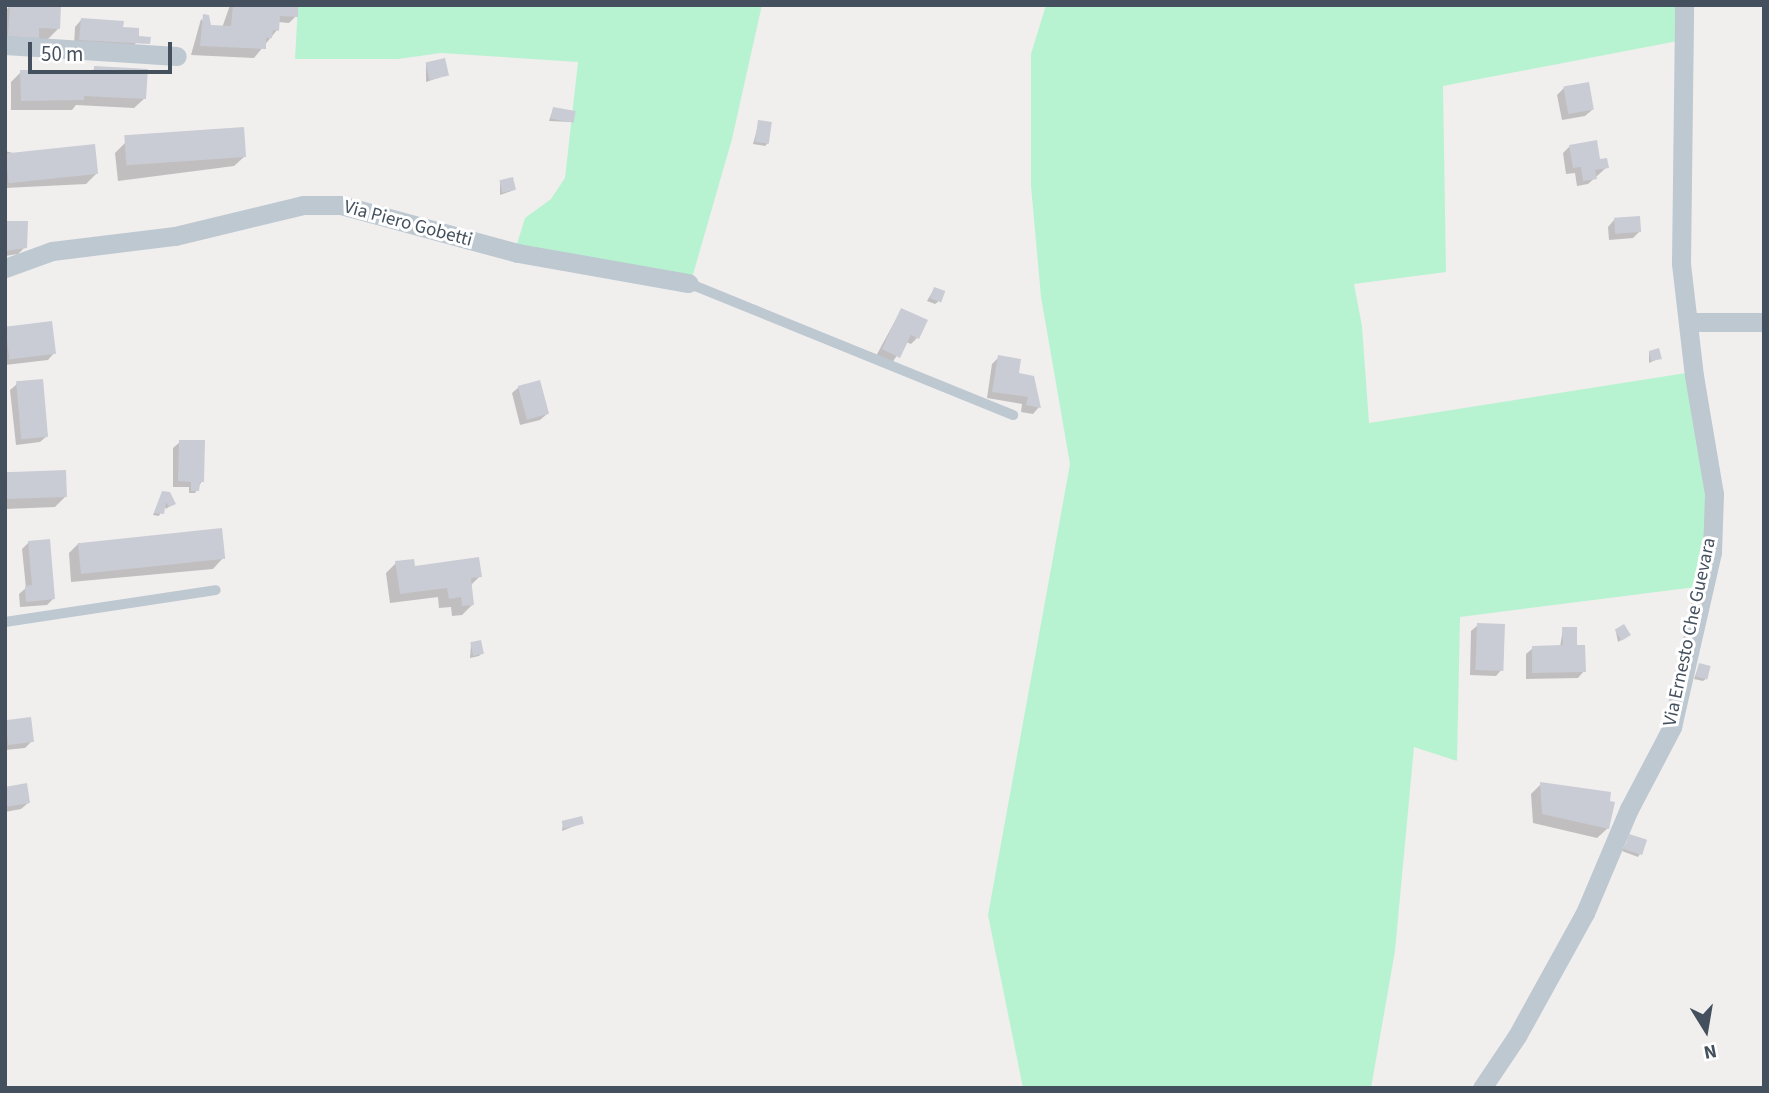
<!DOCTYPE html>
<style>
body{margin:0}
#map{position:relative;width:1769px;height:1093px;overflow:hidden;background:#f1eeee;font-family:"Source Sans 3",sans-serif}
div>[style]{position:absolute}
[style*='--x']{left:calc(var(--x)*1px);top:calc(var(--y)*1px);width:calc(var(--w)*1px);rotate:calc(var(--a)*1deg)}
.green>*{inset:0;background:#b8f3d1}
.shadow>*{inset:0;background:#0003}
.building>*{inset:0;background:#c9ccd4;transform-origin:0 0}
.service>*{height:10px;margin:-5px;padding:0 5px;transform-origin:5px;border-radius:5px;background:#bdc8d1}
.minor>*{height:19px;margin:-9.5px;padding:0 9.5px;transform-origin:9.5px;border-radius:9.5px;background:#bdc8d1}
span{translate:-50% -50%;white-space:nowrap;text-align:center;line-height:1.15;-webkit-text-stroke:6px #fff;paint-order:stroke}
.street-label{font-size:19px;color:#44505d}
.frame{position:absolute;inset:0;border:7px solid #44505d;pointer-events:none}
.north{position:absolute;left:1671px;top:995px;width:70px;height:70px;-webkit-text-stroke:5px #fff;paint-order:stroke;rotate:169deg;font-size:19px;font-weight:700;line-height:28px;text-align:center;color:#44505d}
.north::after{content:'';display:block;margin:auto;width:24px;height:32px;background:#44505d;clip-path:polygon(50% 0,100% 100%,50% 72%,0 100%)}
.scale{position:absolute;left:28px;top:42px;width:144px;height:32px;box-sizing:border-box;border:4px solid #44505d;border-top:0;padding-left:9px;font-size:21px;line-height:24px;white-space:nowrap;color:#44505d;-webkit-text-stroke:5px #fff;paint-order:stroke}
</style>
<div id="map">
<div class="green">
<div style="clip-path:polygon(298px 5px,762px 5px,732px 139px,692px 278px,516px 247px,525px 218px,551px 199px,565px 178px,578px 62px,441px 53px,398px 59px,295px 59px)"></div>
<div style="clip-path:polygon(1046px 5px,1679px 5px,1678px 41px,1443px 86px,1446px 272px,1354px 284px,1362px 326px,1369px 423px,1686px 373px,1708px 494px,1706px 551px,1696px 587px,1460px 617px,1457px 761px,1414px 747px,1395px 951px,1371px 1088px,1023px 1088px,988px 915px,1070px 464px,1041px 297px,1031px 186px,1031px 54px)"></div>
</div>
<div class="shadow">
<div style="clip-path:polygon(11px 5px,58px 29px,48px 39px,5px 46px,5px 11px)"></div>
<div style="clip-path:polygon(230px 5px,296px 5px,296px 16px,289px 23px,278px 22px,277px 30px,254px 58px,191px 55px,201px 19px,209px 26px,222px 28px)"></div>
<div style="clip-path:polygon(81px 20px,121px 29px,149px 43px,136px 43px,130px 49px,74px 46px,75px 27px)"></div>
<div style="clip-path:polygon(426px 64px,447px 75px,426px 82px)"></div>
<div style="clip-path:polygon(95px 68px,145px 98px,134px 108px,76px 105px,72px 110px,11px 110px,11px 82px,21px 72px,91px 72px)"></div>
<div style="clip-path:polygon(1564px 88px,1592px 110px,1585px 116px,1562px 120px,1557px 95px)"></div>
<div style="clip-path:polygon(553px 109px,572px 122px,549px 121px)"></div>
<div style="clip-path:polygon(759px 122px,768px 143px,765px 146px,753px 144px)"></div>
<div style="clip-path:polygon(125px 143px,245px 156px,234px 166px,118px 181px,115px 153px)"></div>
<div style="clip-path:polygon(1569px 147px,1599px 161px,1607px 167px,1588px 184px,1577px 186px,1575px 173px,1566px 174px,1563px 153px)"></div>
<div style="clip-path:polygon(5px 151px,96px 174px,86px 184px,5px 188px)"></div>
<div style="clip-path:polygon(500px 181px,514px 190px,500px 195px)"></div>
<div style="clip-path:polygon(1614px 220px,1639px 232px,1633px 238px,1609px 240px,1608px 227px)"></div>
<div style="clip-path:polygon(5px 224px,25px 247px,18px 254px,5px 256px)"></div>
<div style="clip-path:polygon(934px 289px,938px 302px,935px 304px,927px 301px)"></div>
<div style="clip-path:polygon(901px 310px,917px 338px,911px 344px,906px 342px,892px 363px,876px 356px)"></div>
<div style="clip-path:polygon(5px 329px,54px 353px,48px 360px,5px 365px)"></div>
<div style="clip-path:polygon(1649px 352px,1660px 358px,1649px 363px)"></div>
<div style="clip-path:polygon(999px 357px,1039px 407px,1033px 414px,1021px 412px,1022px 404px,987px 398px,992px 364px)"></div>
<div style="clip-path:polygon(17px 384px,47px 436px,40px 442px,16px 445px,10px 390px)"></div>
<div style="clip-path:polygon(519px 387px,547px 414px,540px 420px,520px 425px,512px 393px)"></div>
<div style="clip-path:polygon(180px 442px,202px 481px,195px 493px,189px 493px,189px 487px,173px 487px,173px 448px)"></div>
<div style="clip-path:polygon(5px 475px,65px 497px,55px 507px,5px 509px)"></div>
<div style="clip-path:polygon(162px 493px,174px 503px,166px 509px,164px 505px,159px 516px,153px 515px)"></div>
<div style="clip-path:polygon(29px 542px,53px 599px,47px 605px,20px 607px,19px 594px,26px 588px,22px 549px)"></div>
<div style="clip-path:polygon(79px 543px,223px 558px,213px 569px,71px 582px,69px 553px)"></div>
<div style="clip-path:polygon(396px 563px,480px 576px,470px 586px,473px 604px,462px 615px,452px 616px,451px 607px,439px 608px,438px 597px,390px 603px,386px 573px)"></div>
<div style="clip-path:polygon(1478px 625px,1502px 669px,1496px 676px,1470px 675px,1471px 631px)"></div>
<div style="clip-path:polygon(1563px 629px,1584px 671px,1578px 678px,1526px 679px,1526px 654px,1533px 648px,1560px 647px)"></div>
<div style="clip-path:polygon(1616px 632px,1626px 637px,1618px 642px)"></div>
<div style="clip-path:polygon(471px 644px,482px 653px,479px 656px,470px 658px)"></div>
<div style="clip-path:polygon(1699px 665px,1706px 679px,1703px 681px,1694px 679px)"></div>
<div style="clip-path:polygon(5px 721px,32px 741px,25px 748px,5px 750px)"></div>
<div style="clip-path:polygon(1541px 784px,1608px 828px,1597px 838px,1533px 823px,1531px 794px)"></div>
<div style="clip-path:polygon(5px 788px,28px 803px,21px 809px,5px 812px)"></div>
<div style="clip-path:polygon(563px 822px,582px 823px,562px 831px)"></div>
<div style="clip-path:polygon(1630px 836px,1640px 854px,1638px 857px,1622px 851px)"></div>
</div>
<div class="building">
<div style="clip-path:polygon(10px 5px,61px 5px,60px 29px,39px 28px,39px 38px,8px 36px)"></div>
<div style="clip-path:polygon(233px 5px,298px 5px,298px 17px,280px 16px,279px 31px,273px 30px,272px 38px,266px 38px,266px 49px,200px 46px,203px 14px,209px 15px,211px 25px,231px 26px)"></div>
<div style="clip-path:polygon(81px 18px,124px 21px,123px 27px,139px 28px,139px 36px,151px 37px,150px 44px,79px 40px)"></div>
<div style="left:445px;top:58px;width:18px;height:20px;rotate:77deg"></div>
<div style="clip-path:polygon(94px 66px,148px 69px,146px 99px,84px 96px,84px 100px,21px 101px,20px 70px,94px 70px)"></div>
<div style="left:1589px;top:82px;width:28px;height:26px;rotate:80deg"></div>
<div style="left:553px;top:107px;width:23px;height:12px;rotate:10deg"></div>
<div style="left:758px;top:120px;width:14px;height:22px;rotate:8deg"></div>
<div style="left:244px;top:127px;width:30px;height:120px;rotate:86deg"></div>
<div style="clip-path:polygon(1597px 140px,1600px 159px,1607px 158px,1609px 168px,1595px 170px,1597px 179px,1583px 181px,1581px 167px,1573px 168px,1569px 145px)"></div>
<div style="left:95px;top:144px;width:30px;height:90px;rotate:84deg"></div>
<div style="left:513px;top:177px;width:13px;height:14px;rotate:77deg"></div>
<div style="left:1640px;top:216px;width:16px;height:26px;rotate:86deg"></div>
<div style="clip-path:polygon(5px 221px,28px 221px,27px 248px,5px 251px)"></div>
<div style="left:934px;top:287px;width:12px;height:12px;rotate:20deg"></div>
<div style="clip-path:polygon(901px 308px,928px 320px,919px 339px,911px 335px,900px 358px,882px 349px)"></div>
<div style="left:52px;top:321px;width:33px;height:47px;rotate:83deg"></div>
<div style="clip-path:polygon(1659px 348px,1662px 359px,1651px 361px,1649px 351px)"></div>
<div style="clip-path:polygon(998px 355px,1021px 359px,1019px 373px,1034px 376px,1041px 408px,1026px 405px,1028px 397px,992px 392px)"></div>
<div style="left:43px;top:379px;width:58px;height:27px;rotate:85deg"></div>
<div style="left:540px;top:380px;width:35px;height:23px;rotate:75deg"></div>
<div style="clip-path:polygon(179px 440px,205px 440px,204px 482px,200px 482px,199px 491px,191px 491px,191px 482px,178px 481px)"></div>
<div style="left:66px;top:470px;width:27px;height:61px;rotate:88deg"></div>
<div style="clip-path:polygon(162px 491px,170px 492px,176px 504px,169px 507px,166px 502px,164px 514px,154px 513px)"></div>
<div style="left:222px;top:528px;width:31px;height:145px;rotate:84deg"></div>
<div style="clip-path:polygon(50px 539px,55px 599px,26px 602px,25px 586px,32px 585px,28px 541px)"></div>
<div style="clip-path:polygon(479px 557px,482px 577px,471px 578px,474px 605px,462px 606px,461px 597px,449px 599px,447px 588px,400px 594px,395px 561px,414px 559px,415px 566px)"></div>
<div style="left:1477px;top:623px;width:28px;height:47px;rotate:2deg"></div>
<div style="left:1624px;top:624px;width:13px;height:11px;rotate:58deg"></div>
<div style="clip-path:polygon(1562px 627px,1577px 627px,1577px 645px,1585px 645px,1586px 672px,1532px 673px,1532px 646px,1563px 645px)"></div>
<div style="left:481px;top:640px;width:14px;height:11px;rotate:78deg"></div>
<div style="left:1699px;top:663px;width:12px;height:14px;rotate:14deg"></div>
<div style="left:31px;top:717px;width:25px;height:26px;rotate:83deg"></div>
<div style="clip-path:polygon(1540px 782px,1611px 792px,1610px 801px,1615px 802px,1609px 829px,1542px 814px)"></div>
<div style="clip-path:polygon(27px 783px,30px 803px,5px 807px,5px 787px)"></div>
<div style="left:582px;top:816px;width:8px;height:21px;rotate:76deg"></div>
<div style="left:1629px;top:834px;width:19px;height:16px;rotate:18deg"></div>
</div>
<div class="service">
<div style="--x:688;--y:283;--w:351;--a:22.1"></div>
<div style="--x:5;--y:622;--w:213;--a:-8.6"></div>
</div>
<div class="minor">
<div style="--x:5;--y:45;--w:172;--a:3.7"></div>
<div style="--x:5;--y:268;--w:50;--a:-19.9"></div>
<div style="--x:52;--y:251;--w:124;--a:-7"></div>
<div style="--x:175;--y:236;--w:132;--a:-13.6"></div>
<div style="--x:303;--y:205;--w:38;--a:0"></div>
<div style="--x:341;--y:205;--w:183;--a:15.2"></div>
<div style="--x:518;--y:253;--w:173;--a:10"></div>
<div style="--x:1688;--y:322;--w:76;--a:0"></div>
<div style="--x:1482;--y:1088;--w:63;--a:-56.1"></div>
<div style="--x:1517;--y:1036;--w:141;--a:-61.1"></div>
<div style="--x:1585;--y:913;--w:113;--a:-67.1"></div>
<div style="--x:1629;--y:809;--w:93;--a:-62.3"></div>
<div style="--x:1672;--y:727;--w:180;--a:-77.1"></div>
<div style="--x:1712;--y:552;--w:58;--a:-88"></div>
<div style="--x:1714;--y:494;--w:120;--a:-99.6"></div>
<div style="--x:1694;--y:376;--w:114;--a:-96.6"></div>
<div style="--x:1681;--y:263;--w:258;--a:-89.3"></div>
</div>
<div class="street-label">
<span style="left:408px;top:224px;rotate:15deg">Via Piero Gobetti</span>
<span style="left:1690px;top:632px;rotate:-78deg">Via Ernesto Che Guevara</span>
</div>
<div class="frame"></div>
<div class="north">N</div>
<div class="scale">50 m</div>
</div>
